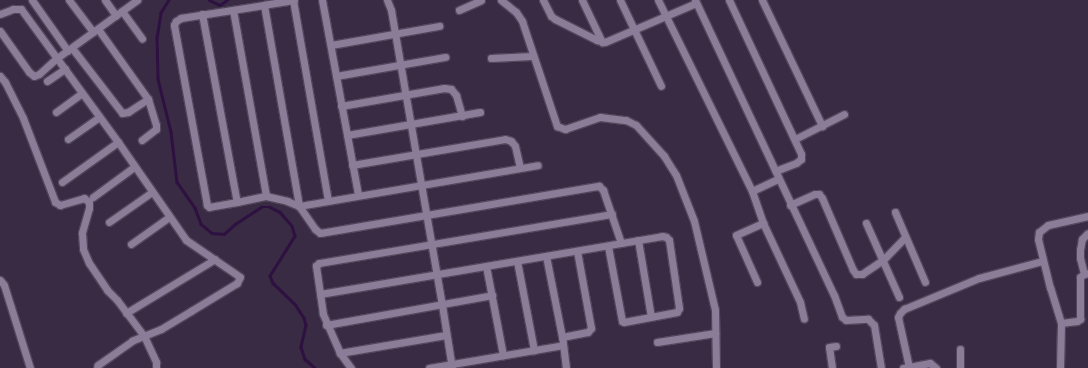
<!DOCTYPE html>
<style>
body{margin:0}
#map{position:relative;width:1088px;height:368px;overflow:hidden;background:#382b43;font-family:"Public Sans",sans-serif}
div>[style]{position:absolute}
[style*='--x']{left:calc(var(--x)*1px);top:calc(var(--y)*1px);width:calc(var(--w)*1px);rotate:calc(var(--a)*1deg)}
.stream>*{height:2.5px;margin:-1.25px;padding:0 1.25px;transform-origin:1.25px;border-radius:1.25px;background:#2e1141}
.roads{filter:drop-shadow(1px 0 #52475b) drop-shadow(-1px 0 #52475b) drop-shadow(0 1px #52475b) drop-shadow(0 -1px #52475b)}
.minor>*{height:7px;margin:-3.5px;padding:0 3.5px;transform-origin:3.5px;border-radius:3.5px;background:#8b7c98}
span{translate:-50% -50%;white-space:nowrap;text-align:center;line-height:1.15;-webkit-text-stroke:4px #1c1621;paint-order:stroke}
</style>
<div id="map">
<div class="stream">
<div style="--x:169;--y:0;--w:15;--a:122"></div>
<div style="--x:161;--y:13;--w:24;--a:99"></div>
<div style="--x:157;--y:37;--w:42;--a:88.6"></div>
<div style="--x:158;--y:79;--w:55;--a:76.2"></div>
<div style="--x:171;--y:132;--w:50;--a:83.2"></div>
<div style="--x:177;--y:182;--w:32;--a:55"></div>
<div style="--x:195;--y:208;--w:17;--a:69"></div>
<div style="--x:201;--y:224;--w:14;--a:39"></div>
<div style="--x:212;--y:233;--w:12;--a:5"></div>
<div style="--x:224;--y:234;--w:15;--a:-42"></div>
<div style="--x:235;--y:224;--w:31;--a:-33"></div>
<div style="--x:261;--y:207;--w:9;--a:0"></div>
<div style="--x:270;--y:207;--w:11;--a:27"></div>
<div style="--x:280;--y:212;--w:18;--a:49"></div>
<div style="--x:292;--y:226;--w:10;--a:73"></div>
<div style="--x:295;--y:236;--w:47;--a:122"></div>
<div style="--x:270;--y:276;--w:8;--a:67"></div>
<div style="--x:273;--y:283;--w:30;--a:44"></div>
<div style="--x:295;--y:304;--w:17;--a:57"></div>
<div style="--x:304;--y:318;--w:7;--a:74"></div>
<div style="--x:306;--y:325;--w:23;--a:103"></div>
<div style="--x:301;--y:347;--w:13;--a:72"></div>
<div style="--x:305;--y:359;--w:13;--a:42"></div>
<div style="--x:209;--y:0;--w:12;--a:24"></div>
<div style="--x:220;--y:5;--w:9;--a:-36"></div>
</div>
<div class="roads">
<div class="minor">
<div style="--x:32;--y:0;--w:62;--a:54.8"></div>
<div style="--x:69;--y:0;--w:40;--a:53"></div>
<div style="--x:105;--y:0;--w:19;--a:55"></div>
<div style="--x:293;--y:0;--w:203;--a:80.1"></div>
<div style="--x:294;--y:0;--w:30;--a:171"></div>
<div style="--x:264;--y:5;--w:204;--a:80.1"></div>
<div style="--x:299;--y:206;--w:242;--a:-9.7"></div>
<div style="--x:322;--y:0;--w:198;--a:79.5"></div>
<div style="--x:387;--y:0;--w:11;--a:68"></div>
<div style="--x:391;--y:10;--w:299;--a:80.2"></div>
<div style="--x:442;--y:305;--w:64;--a:81"></div>
<div style="--x:501;--y:0;--w:19;--a:39"></div>
<div style="--x:516;--y:12;--w:11;--a:56"></div>
<div style="--x:522;--y:21;--w:111;--a:71.6"></div>
<div style="--x:557;--y:126;--w:9;--a:21"></div>
<div style="--x:565;--y:129;--w:37;--a:-19"></div>
<div style="--x:600;--y:117;--w:26;--a:7"></div>
<div style="--x:626;--y:120;--w:11;--a:27"></div>
<div style="--x:636;--y:125;--w:42;--a:47.9"></div>
<div style="--x:664;--y:156;--w:22;--a:58"></div>
<div style="--x:676;--y:175;--w:49;--a:68.6"></div>
<div style="--x:694;--y:221;--w:91;--a:76.7"></div>
<div style="--x:715;--y:310;--w:58;--a:89"></div>
<div style="--x:543;--y:0;--w:18;--a:63"></div>
<div style="--x:551;--y:16;--w:5;--a:37"></div>
<div style="--x:555;--y:19;--w:47;--a:26.6"></div>
<div style="--x:597;--y:40;--w:8;--a:14"></div>
<div style="--x:605;--y:42;--w:99;--a:-23.2"></div>
<div style="--x:582;--y:0;--w:47;--a:64.5"></div>
<div style="--x:620;--y:0;--w:95;--a:64.5"></div>
<div style="--x:658;--y:0;--w:213;--a:63.8"></div>
<div style="--x:752;--y:191;--w:34;--a:71"></div>
<div style="--x:763;--y:223;--w:87;--a:64.9"></div>
<div style="--x:800;--y:302;--w:17;--a:77"></div>
<div style="--x:695;--y:0;--w:326;--a:64.8"></div>
<div style="--x:834;--y:295;--w:23;--a:70"></div>
<div style="--x:842;--y:317;--w:5;--a:37"></div>
<div style="--x:846;--y:320;--w:22;--a:-3"></div>
<div style="--x:868;--y:319;--w:8;--a:45"></div>
<div style="--x:874;--y:325;--w:44;--a:80.8"></div>
<div style="--x:729;--y:0;--w:170;--a:64.9"></div>
<div style="--x:801;--y:154;--w:5;--a:90"></div>
<div style="--x:801;--y:159;--w:6;--a:141"></div>
<div style="--x:796;--y:163;--w:22;--a:159"></div>
<div style="--x:762;--y:0;--w:140;--a:64.5"></div>
<div style="--x:233;--y:10;--w:189;--a:79.9"></div>
<div style="--x:459;--y:10;--w:24;--a:-24"></div>
<div style="--x:122;--y:11;--w:34;--a:54"></div>
<div style="--x:0;--y:14;--w:14;--a:-21"></div>
<div style="--x:13;--y:9;--w:8;--a:0"></div>
<div style="--x:21;--y:9;--w:165;--a:53.9"></div>
<div style="--x:118;--y:142;--w:119;--a:55.2"></div>
<div style="--x:186;--y:240;--w:65;--a:34.4"></div>
<div style="--x:240;--y:277;--w:7;--a:117"></div>
<div style="--x:237;--y:283;--w:54;--a:148.7"></div>
<div style="--x:191;--y:311;--w:35;--a:149"></div>
<div style="--x:161;--y:329;--w:31;--a:158"></div>
<div style="--x:132;--y:341;--w:42;--a:144.8"></div>
<div style="--x:98;--y:365;--w:3;--a:108"></div>
<div style="--x:202;--y:14;--w:191;--a:79.5"></div>
<div style="--x:237;--y:202;--w:30;--a:-12"></div>
<div style="--x:266;--y:196;--w:22;--a:13"></div>
<div style="--x:287;--y:201;--w:13;--a:23"></div>
<div style="--x:299;--y:206;--w:28;--a:55"></div>
<div style="--x:315;--y:229;--w:6;--a:39"></div>
<div style="--x:320;--y:233;--w:283;--a:-9.6"></div>
<div style="--x:599;--y:186;--w:6;--a:45"></div>
<div style="--x:603;--y:190;--w:56;--a:71.2"></div>
<div style="--x:98;--y:29;--w:86;--a:54.5"></div>
<div style="--x:148;--y:99;--w:27;--a:73"></div>
<div style="--x:156;--y:125;--w:4;--a:90"></div>
<div style="--x:156;--y:129;--w:18;--a:142"></div>
<div style="--x:0;--y:31;--w:50;--a:54.7"></div>
<div style="--x:29;--y:72;--w:6;--a:39"></div>
<div style="--x:34;--y:76;--w:5;--a:-22"></div>
<div style="--x:39;--y:74;--w:24;--a:-42"></div>
<div style="--x:57;--y:58;--w:99;--a:-35.9"></div>
<div style="--x:331;--y:45;--w:110;--a:-10"></div>
<div style="--x:72;--y:48;--w:82;--a:52.4"></div>
<div style="--x:122;--y:113;--w:6;--a:-9"></div>
<div style="--x:128;--y:112;--w:24;--a:-33"></div>
<div style="--x:491;--y:58;--w:41;--a:-2.8"></div>
<div style="--x:0;--y:76;--w:8;--a:50"></div>
<div style="--x:5;--y:82;--w:40;--a:63.4"></div>
<div style="--x:23;--y:118;--w:90;--a:69.1"></div>
<div style="--x:55;--y:202;--w:6;--a:31"></div>
<div style="--x:60;--y:205;--w:25;--a:-16"></div>
<div style="--x:84;--y:198;--w:6;--a:39"></div>
<div style="--x:89;--y:202;--w:6;--a:90"></div>
<div style="--x:89;--y:208;--w:26;--a:106"></div>
<div style="--x:82;--y:233;--w:16;--a:86"></div>
<div style="--x:83;--y:249;--w:15;--a:67"></div>
<div style="--x:89;--y:263;--w:32;--a:56"></div>
<div style="--x:107;--y:290;--w:14;--a:45"></div>
<div style="--x:117;--y:300;--w:45;--a:53.1"></div>
<div style="--x:144;--y:336;--w:29;--a:65"></div>
<div style="--x:156;--y:362;--w:6;--a:90"></div>
<div style="--x:336;--y:76;--w:111;--a:-9.9"></div>
<div style="--x:47;--y:81;--w:22;--a:-34"></div>
<div style="--x:341;--y:106;--w:105;--a:-9.9"></div>
<div style="--x:444;--y:88;--w:7;--a:8"></div>
<div style="--x:451;--y:89;--w:8;--a:50"></div>
<div style="--x:456;--y:95;--w:22;--a:74"></div>
<div style="--x:56;--y:112;--w:32;--a:-36"></div>
<div style="--x:347;--y:135;--w:135;--a:-9.8"></div>
<div style="--x:68;--y:139;--w:38;--a:-35"></div>
<div style="--x:795;--y:139;--w:55;--a:-27"></div>
<div style="--x:352;--y:165;--w:155;--a:-9.6"></div>
<div style="--x:505;--y:139;--w:6;--a:18"></div>
<div style="--x:511;--y:141;--w:6;--a:51"></div>
<div style="--x:515;--y:146;--w:22;--a:77"></div>
<div style="--x:62;--y:182;--w:69;--a:-35.5"></div>
<div style="--x:752;--y:191;--w:29;--a:-25"></div>
<div style="--x:93;--y:197;--w:51;--a:-36.2"></div>
<div style="--x:237;--y:202;--w:28;--a:170"></div>
<div style="--x:209;--y:207;--w:3;--a:-135"></div>
<div style="--x:207;--y:205;--w:183;--a:-100.4"></div>
<div style="--x:174;--y:25;--w:4;--a:-63"></div>
<div style="--x:176;--y:21;--w:6;--a:-31"></div>
<div style="--x:181;--y:18;--w:84;--a:-8.9"></div>
<div style="--x:790;--y:205;--w:27;--a:-24"></div>
<div style="--x:815;--y:194;--w:4;--a:0"></div>
<div style="--x:819;--y:194;--w:5;--a:53"></div>
<div style="--x:822;--y:198;--w:78;--a:66.7"></div>
<div style="--x:853;--y:270;--w:5;--a:53"></div>
<div style="--x:856;--y:274;--w:6;--a:0"></div>
<div style="--x:862;--y:274;--w:25;--a:-34"></div>
<div style="--x:883;--y:260;--w:32;--a:-46"></div>
<div style="--x:895;--y:212;--w:76;--a:66.8"></div>
<div style="--x:109;--y:222;--w:52;--a:-34.9"></div>
<div style="--x:866;--y:223;--w:81;--a:66"></div>
<div style="--x:638;--y:240;--w:78;--a:80.4"></div>
<div style="--x:131;--y:244;--w:47;--a:-35.4"></div>
<div style="--x:546;--y:256;--w:83;--a:78.8"></div>
<div style="--x:517;--y:261;--w:91;--a:79.2"></div>
<div style="--x:486;--y:266;--w:91;--a:79.2"></div>
<div style="--x:1084;--y:274;--w:16;--a:-104"></div>
<div style="--x:1080;--y:258;--w:8;--a:-90"></div>
<div style="--x:1080;--y:250;--w:11;--a:-80"></div>
<div style="--x:1082;--y:239;--w:8;--a:-45"></div>
<div style="--x:0;--y:280;--w:6;--a:51"></div>
<div style="--x:4;--y:285;--w:87;--a:72.6"></div>
<div style="--x:757;--y:282;--w:51;--a:-114.1"></div>
<div style="--x:736;--y:235;--w:30;--a:-24"></div>
<div style="--x:320;--y:294;--w:347;--a:-9.6"></div>
<div style="--x:662;--y:236;--w:4;--a:14"></div>
<div style="--x:666;--y:237;--w:4;--a:45"></div>
<div style="--x:669;--y:240;--w:69;--a:81.6"></div>
<div style="--x:679;--y:308;--w:4;--a:117"></div>
<div style="--x:677;--y:312;--w:54;--a:169.3"></div>
<div style="--x:624;--y:322;--w:2;--a:-153"></div>
<div style="--x:622;--y:321;--w:76;--a:-100.6"></div>
<div style="--x:126;--y:313;--w:104;--a:-31.2"></div>
<div style="--x:1061;--y:323;--w:16;--a:-7"></div>
<div style="--x:1077;--y:321;--w:4;--a:-34"></div>
<div style="--x:1080;--y:319;--w:42;--a:-90"></div>
<div style="--x:1080;--y:277;--w:5;--a:-37"></div>
<div style="--x:1084;--y:274;--w:4;--a:-14"></div>
<div style="--x:326;--y:325;--w:169;--a:-10.2"></div>
<div style="--x:446;--y:335;--w:108;--a:170.4"></div>
<div style="--x:340;--y:353;--w:43;--a:-113.6"></div>
<div style="--x:323;--y:314;--w:49;--a:-98.3"></div>
<div style="--x:316;--y:266;--w:4;--a:-45"></div>
<div style="--x:319;--y:263;--w:297;--a:-9.5"></div>
<div style="--x:657;--y:342;--w:59;--a:-8.8"></div>
<div style="--x:960;--y:349;--w:19;--a:90"></div>
<div style="--x:340;--y:353;--w:19;--a:54"></div>
<div style="--x:909;--y:367;--w:21;--a:-11"></div>
<div style="--x:930;--y:363;--w:8;--a:40"></div>
<div style="--x:429;--y:368;--w:136;--a:-9.7"></div>
<div style="--x:566;--y:368;--w:31;--a:-97"></div>
<div style="--x:562;--y:337;--w:26;--a:-11"></div>
<div style="--x:588;--y:332;--w:5;--a:-53"></div>
<div style="--x:591;--y:328;--w:78;--a:-100.3"></div>
<div style="--x:832;--y:368;--w:21;--a:-98"></div>
<div style="--x:829;--y:347;--w:7;--a:-8"></div>
<div style="--x:903;--y:368;--w:6;--a:-9"></div>
<div style="--x:909;--y:367;--w:51;--a:-102.4"></div>
<div style="--x:898;--y:317;--w:4;--a:-63"></div>
<div style="--x:900;--y:313;--w:6;--a:-45"></div>
<div style="--x:904;--y:309;--w:81;--a:-22.5"></div>
<div style="--x:979;--y:278;--w:65;--a:-15.1"></div>
<div style="--x:1060;--y:368;--w:45;--a:-88.7"></div>
<div style="--x:1061;--y:323;--w:37;--a:-107"></div>
<div style="--x:1050;--y:288;--w:50;--a:-103.8"></div>
<div style="--x:1038;--y:239;--w:7;--a:-82"></div>
<div style="--x:1039;--y:232;--w:11;--a:-38"></div>
<div style="--x:1048;--y:225;--w:41;--a:-12.7"></div>
</div>
</div>
</div>
